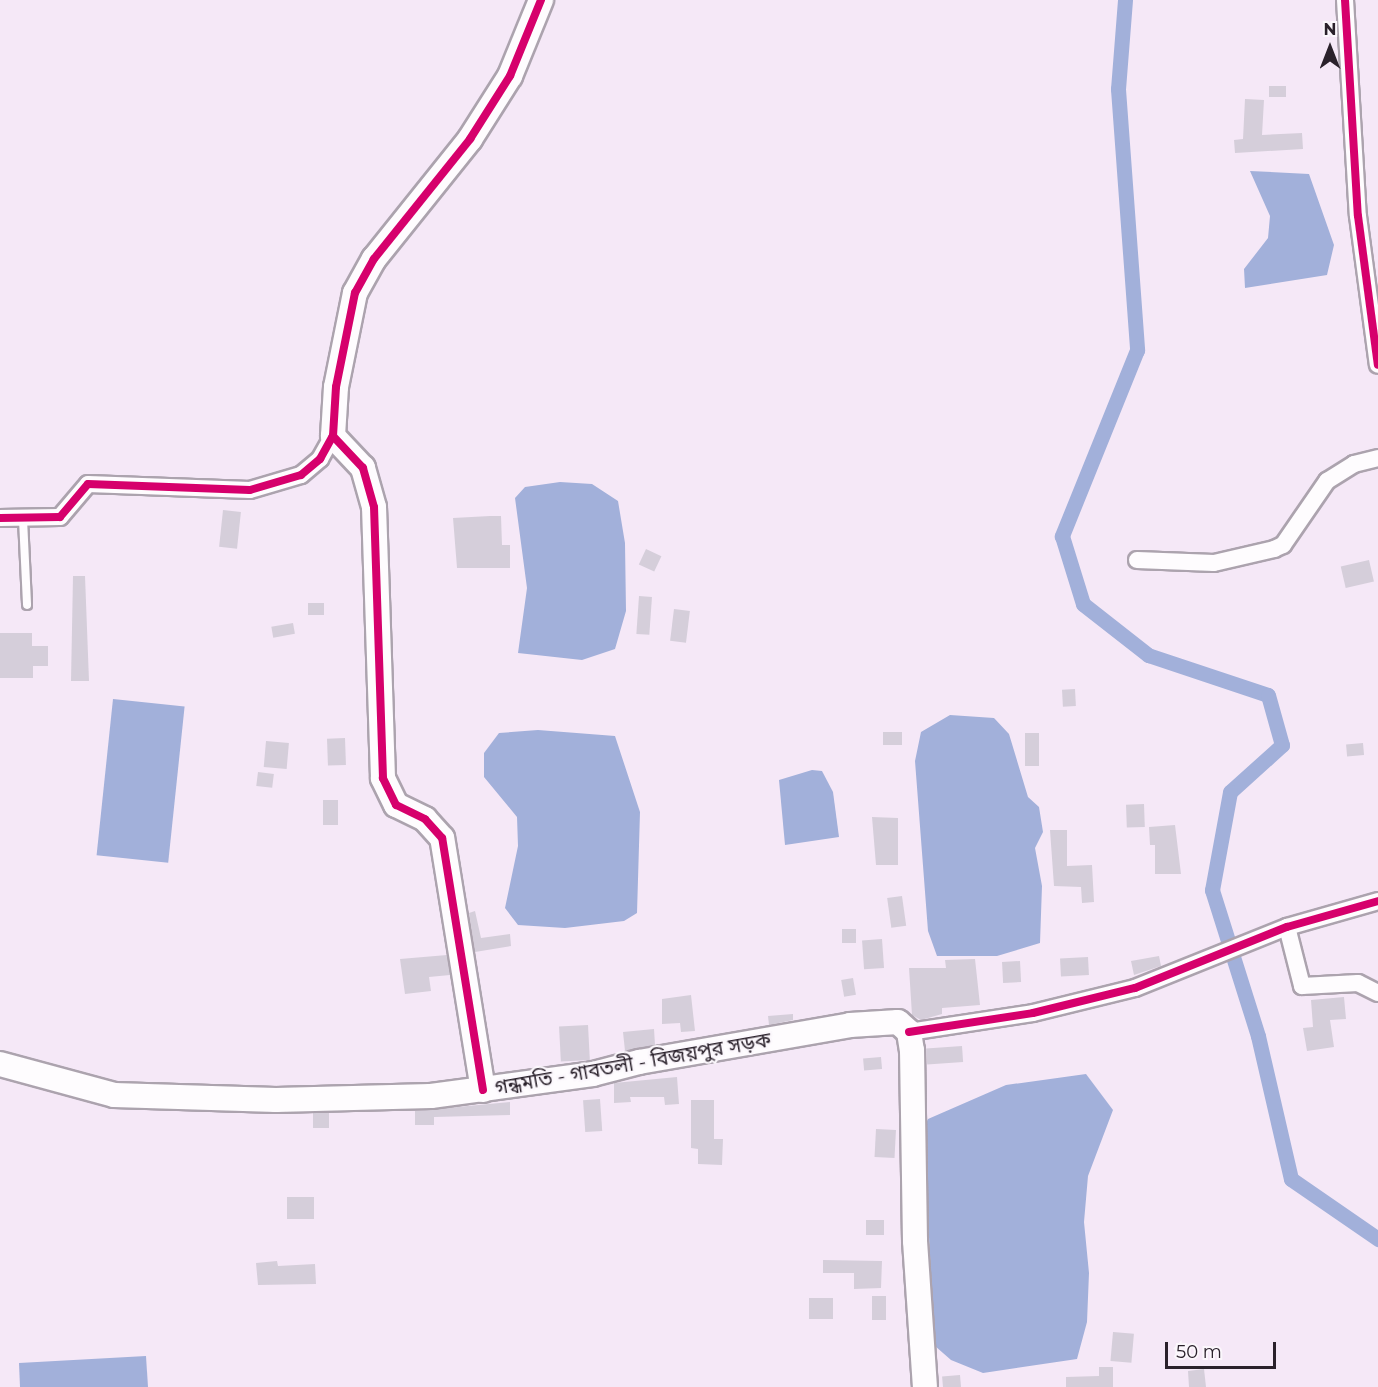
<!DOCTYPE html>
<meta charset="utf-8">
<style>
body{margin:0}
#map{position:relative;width:1378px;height:1387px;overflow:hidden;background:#f5e8f7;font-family:Montserrat,"Noto Sans Bengali",sans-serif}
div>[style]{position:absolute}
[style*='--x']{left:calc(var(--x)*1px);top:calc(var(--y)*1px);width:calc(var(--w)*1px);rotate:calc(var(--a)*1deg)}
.water>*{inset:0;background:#a2b0da;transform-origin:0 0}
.canal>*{height:15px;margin:-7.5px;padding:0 7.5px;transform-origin:7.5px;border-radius:7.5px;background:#a2b0da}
.building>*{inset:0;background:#d5ceda;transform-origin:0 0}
.roads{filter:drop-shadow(2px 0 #aca3ae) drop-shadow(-2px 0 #aca3ae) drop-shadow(0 2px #aca3ae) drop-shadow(0 -2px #aca3ae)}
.lane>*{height:8px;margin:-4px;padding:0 4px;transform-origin:4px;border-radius:4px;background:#fefcfe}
.street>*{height:16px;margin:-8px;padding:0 8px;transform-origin:8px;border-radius:8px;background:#fefcfe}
.secondary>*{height:24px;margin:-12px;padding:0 12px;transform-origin:12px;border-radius:12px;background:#fefcfe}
.cycleway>*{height:8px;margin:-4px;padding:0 4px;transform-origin:4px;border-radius:4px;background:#d6006c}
span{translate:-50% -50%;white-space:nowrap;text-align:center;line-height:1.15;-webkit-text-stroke:4.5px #fbf7fc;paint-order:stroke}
.street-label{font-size:20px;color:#2a212b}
.north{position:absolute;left:1300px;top:18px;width:60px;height:60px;-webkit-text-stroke:4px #fbf7fc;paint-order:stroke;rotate:0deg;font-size:16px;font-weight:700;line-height:24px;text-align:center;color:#2a212b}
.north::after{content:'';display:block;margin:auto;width:21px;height:27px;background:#2a212b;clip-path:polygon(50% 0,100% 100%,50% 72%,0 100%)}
.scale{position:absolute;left:1165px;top:1342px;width:111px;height:27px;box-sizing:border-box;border:3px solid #2a212b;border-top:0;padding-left:8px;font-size:18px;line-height:21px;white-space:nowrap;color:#2a212b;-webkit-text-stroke:4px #fbf7fc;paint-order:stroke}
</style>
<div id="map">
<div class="water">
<div style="clip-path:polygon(1250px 171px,1309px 174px,1334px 245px,1327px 275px,1245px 288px,1244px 269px,1268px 238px,1270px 216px)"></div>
<div style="clip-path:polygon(560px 482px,592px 484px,618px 501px,625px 543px,626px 611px,615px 649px,582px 660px,518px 653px,527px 588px,515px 498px,525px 487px)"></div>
<div style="left:113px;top:699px;width:72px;height:157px;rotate:6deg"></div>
<div style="clip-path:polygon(950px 715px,994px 718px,1009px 734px,1028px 797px,1039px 807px,1043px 832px,1035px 848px,1042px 886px,1040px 943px,997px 956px,937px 956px,928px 931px,915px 761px,921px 732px)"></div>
<div style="clip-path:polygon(538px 730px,615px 736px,640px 812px,637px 913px,624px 921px,565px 928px,518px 925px,505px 908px,518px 846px,517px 817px,484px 777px,484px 753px,499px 733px)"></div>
<div style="clip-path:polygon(812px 770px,822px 771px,833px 792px,839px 837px,785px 845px,779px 780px)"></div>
<div style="clip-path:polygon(1086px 1074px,1113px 1110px,1088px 1176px,1084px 1222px,1089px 1273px,1087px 1322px,1077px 1359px,983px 1373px,951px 1360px,935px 1346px,923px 1129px,928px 1119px,1006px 1085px)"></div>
<div style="clip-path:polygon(146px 1356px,148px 1387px,20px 1387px,19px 1363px)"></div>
</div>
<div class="canal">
<div style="--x:1125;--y:0;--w:89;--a:94.5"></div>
<div style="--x:1118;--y:89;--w:262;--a:85.8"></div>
<div style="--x:1137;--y:350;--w:201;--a:112"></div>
<div style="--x:1062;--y:536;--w:71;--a:72.8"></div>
<div style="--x:1083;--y:604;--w:83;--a:38.1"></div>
<div style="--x:1148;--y:655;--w:126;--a:18.4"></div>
<div style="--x:1268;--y:695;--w:52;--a:74.4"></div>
<div style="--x:1282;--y:745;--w:70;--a:137.9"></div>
<div style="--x:1230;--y:792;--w:100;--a:100.4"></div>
<div style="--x:1212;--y:890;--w:153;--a:72.5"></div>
<div style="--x:1258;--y:1036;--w:147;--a:77"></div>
<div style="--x:1291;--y:1179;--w:106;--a:34.6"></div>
</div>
<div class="building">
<div style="left:1269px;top:86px;width:17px;height:11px"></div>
<div style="clip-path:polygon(1245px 99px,1264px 100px,1262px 135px,1302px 133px,1303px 149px,1235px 153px,1234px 140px,1243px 139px)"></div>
<div style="left:223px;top:510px;width:18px;height:37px;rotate:6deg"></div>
<div style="clip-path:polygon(490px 516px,501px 516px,502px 545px,510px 545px,510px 568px,457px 568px,453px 518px)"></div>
<div style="left:646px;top:549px;width:17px;height:17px;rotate:25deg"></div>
<div style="left:1369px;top:560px;width:22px;height:29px;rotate:77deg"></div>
<div style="clip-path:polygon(73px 576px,85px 576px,89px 681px,71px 681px)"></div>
<div style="left:639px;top:596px;width:13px;height:38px;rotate:4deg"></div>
<div style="left:308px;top:603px;width:16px;height:12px"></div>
<div style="left:674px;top:609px;width:16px;height:32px;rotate:7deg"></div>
<div style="left:293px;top:623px;width:11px;height:22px;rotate:80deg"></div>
<div style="clip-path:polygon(0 633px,32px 633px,32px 646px,48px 646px,48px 666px,33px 666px,33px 678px,0 678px)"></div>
<div style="left:1075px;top:689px;width:17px;height:13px;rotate:87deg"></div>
<div style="left:902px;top:732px;width:13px;height:19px;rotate:90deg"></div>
<div style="left:1025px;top:733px;width:14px;height:33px"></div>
<div style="left:345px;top:738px;width:27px;height:18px;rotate:88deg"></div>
<div style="left:266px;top:741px;width:23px;height:26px;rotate:5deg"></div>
<div style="left:1363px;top:743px;width:12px;height:17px;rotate:85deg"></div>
<div style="left:258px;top:772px;width:16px;height:14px;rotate:7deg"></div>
<div style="left:338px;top:800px;width:25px;height:15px;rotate:90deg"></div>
<div style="left:1144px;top:804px;width:23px;height:18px;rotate:88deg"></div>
<div style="clip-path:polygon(872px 817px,898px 818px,898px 865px,876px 865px)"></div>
<div style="clip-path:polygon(1175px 825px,1181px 874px,1155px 874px,1155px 845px,1150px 845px,1149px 827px)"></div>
<div style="clip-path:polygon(1050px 830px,1067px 830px,1067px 866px,1092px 865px,1094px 902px,1082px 903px,1081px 887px,1054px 886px)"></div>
<div style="left:902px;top:896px;width:30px;height:15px;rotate:82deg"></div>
<div style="clip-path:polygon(475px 911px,481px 938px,510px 934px,511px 946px,475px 952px,469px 913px)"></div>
<div style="left:842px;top:929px;width:14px;height:14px"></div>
<div style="left:882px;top:939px;width:29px;height:20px;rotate:86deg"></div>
<div style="clip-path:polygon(447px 955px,450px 975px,429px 977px,431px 991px,405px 994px,400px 959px)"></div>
<div style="clip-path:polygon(1159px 956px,1161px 966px,1134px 975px,1131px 961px)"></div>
<div style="left:1088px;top:957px;width:18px;height:28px;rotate:87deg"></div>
<div style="clip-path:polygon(975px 959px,980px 1005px,942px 1008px,942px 1014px,921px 1020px,912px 1015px,909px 968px,946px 968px,945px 960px)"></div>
<div style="left:1020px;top:961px;width:21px;height:18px;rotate:87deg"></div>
<div style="left:853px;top:978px;width:17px;height:12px;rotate:80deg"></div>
<div style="clip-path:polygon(691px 995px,695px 1031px,681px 1032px,680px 1023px,662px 1024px,662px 999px)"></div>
<div style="clip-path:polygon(1344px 997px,1346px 1019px,1330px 1020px,1334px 1047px,1307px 1051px,1303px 1028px,1313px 1027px,1311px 1000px)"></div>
<div style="clip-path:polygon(793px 1014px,793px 1020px,769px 1025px,768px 1016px)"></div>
<div style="left:588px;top:1025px;width:35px;height:29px;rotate:87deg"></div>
<div style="clip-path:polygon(654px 1029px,655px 1045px,625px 1051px,623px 1032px)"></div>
<div style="left:962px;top:1046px;width:16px;height:36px;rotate:86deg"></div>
<div style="left:881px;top:1057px;width:12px;height:18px;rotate:85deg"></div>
<div style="clip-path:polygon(677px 1077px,679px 1104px,665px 1105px,664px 1097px,630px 1097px,631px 1102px,614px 1103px,614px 1083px)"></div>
<div style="left:600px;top:1099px;width:32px;height:17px;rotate:86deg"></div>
<div style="clip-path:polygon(691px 1100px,714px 1100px,714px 1139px,723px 1139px,722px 1165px,698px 1164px,698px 1149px,691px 1148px)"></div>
<div style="clip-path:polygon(510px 1102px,510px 1115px,434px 1117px,434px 1125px,415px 1125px,415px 1111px)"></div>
<div style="left:313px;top:1113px;width:16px;height:15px"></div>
<div style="left:876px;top:1129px;width:20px;height:28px;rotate:3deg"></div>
<div style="left:287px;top:1197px;width:27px;height:22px"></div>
<div style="left:866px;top:1220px;width:18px;height:15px"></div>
<div style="clip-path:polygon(823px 1260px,882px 1261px,881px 1288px,854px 1289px,854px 1273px,823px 1273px)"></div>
<div style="clip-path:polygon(277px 1261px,278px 1266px,315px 1264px,316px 1284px,258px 1285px,256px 1263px)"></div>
<div style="left:872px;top:1296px;width:14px;height:24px"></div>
<div style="left:833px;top:1298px;width:21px;height:24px;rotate:90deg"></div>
<div style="left:1113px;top:1332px;width:21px;height:29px;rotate:5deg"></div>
<div style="clip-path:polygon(1099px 1367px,1113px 1367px,1113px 1387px,1066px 1387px,1066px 1377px,1099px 1376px)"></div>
<div style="clip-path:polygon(1204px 1369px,1206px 1387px,1189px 1387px,1188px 1371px)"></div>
<div style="left:960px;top:1375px;width:12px;height:18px;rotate:85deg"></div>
</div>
<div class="roads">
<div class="lane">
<div style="--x:23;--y:519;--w:86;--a:87.3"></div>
</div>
<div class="street">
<div style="--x:1345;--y:0;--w:216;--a:86.6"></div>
<div style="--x:1358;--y:216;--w:150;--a:82.4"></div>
<div style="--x:0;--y:518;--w:60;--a:-1"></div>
<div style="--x:60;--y:517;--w:43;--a:-49.7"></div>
<div style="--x:88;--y:484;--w:162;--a:2.1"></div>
<div style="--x:250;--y:490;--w:53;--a:-16.4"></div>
<div style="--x:301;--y:475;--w:25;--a:-40"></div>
<div style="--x:320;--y:459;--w:26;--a:-61"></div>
<div style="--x:1137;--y:560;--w:77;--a:2.2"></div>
<div style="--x:1214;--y:563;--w:62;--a:-13.1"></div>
<div style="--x:1274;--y:549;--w:10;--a:-24"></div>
<div style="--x:1283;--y:545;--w:78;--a:-55.5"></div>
<div style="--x:1327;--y:481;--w:32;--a:-32"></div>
<div style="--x:1354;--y:464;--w:25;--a:-14"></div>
<div style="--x:1287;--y:927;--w:61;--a:75.7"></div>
<div style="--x:1302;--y:986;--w:56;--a:-3.1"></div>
<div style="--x:1358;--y:983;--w:22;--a:27"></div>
<div style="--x:909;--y:1032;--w:125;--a:-8.7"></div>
<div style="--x:1033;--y:1013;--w:105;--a:-13.8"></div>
<div style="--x:1135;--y:988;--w:164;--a:-21.9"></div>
<div style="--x:1287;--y:927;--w:95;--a:-15.9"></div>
</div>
<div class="secondary">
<div style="--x:0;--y:1064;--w:118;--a:15.2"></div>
<div style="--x:114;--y:1095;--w:162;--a:1.8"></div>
<div style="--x:276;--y:1100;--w:155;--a:-1.5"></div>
<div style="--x:431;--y:1096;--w:163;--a:-7.7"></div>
<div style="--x:593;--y:1074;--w:48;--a:-14.6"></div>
<div style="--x:639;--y:1062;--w:214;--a:-9.9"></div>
<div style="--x:850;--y:1025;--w:48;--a:-3.6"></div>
<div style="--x:898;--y:1022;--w:15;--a:42"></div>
<div style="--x:909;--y:1032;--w:18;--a:81"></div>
<div style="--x:912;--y:1050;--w:191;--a:89.1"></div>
<div style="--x:915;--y:1241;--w:146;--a:86.1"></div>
<div style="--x:483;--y:1090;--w:255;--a:-99.2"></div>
<div style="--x:442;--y:838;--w:25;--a:-132"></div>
<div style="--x:425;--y:819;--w:32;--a:-154"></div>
<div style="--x:396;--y:805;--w:30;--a:-116"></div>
<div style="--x:383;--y:778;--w:271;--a:-91.9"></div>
<div style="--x:374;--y:507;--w:41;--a:-105.8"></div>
<div style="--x:363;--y:468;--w:44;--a:-133.2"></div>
<div style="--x:333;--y:436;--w:49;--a:-86.5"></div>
<div style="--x:336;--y:387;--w:96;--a:-78.6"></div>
<div style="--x:355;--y:293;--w:39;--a:-61"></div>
<div style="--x:374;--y:259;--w:154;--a:-51.3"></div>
<div style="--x:470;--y:139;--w:75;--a:-57.6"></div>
<div style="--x:510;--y:76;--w:82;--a:-67.8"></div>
</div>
</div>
<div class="cycleway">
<div style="--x:1345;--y:0;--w:216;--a:86.6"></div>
<div style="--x:1358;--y:216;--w:150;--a:82.4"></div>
<div style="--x:0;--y:518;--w:60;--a:-1"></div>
<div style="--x:60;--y:517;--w:43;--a:-49.7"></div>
<div style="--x:88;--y:484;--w:162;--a:2.1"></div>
<div style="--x:250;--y:490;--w:53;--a:-16.4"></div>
<div style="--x:301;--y:475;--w:25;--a:-40"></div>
<div style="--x:320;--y:459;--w:26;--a:-61"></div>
<div style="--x:909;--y:1032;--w:125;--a:-8.7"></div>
<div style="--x:1033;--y:1013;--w:105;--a:-13.8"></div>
<div style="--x:1135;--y:988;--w:164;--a:-21.9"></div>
<div style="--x:1287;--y:927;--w:95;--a:-15.9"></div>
<div style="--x:483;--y:1090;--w:255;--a:-99.2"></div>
<div style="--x:442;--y:838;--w:25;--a:-132"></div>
<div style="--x:425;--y:819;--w:32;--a:-154"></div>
<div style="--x:396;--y:805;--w:30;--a:-116"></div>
<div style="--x:383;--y:778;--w:271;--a:-91.9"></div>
<div style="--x:374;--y:507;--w:41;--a:-105.8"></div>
<div style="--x:363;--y:468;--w:44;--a:-133.2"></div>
<div style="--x:333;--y:436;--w:49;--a:-86.5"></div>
<div style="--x:336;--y:387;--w:96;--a:-78.6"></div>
<div style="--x:355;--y:293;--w:39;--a:-61"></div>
<div style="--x:374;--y:259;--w:154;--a:-51.3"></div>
<div style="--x:470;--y:139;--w:75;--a:-57.6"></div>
<div style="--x:510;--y:76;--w:82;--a:-67.8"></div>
</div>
<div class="street-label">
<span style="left:633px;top:1064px;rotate:-10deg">গন্ধমতি - গাবতলী - বিজয়পুর সড়ক</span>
</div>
<div class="north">N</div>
<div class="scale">50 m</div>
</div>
